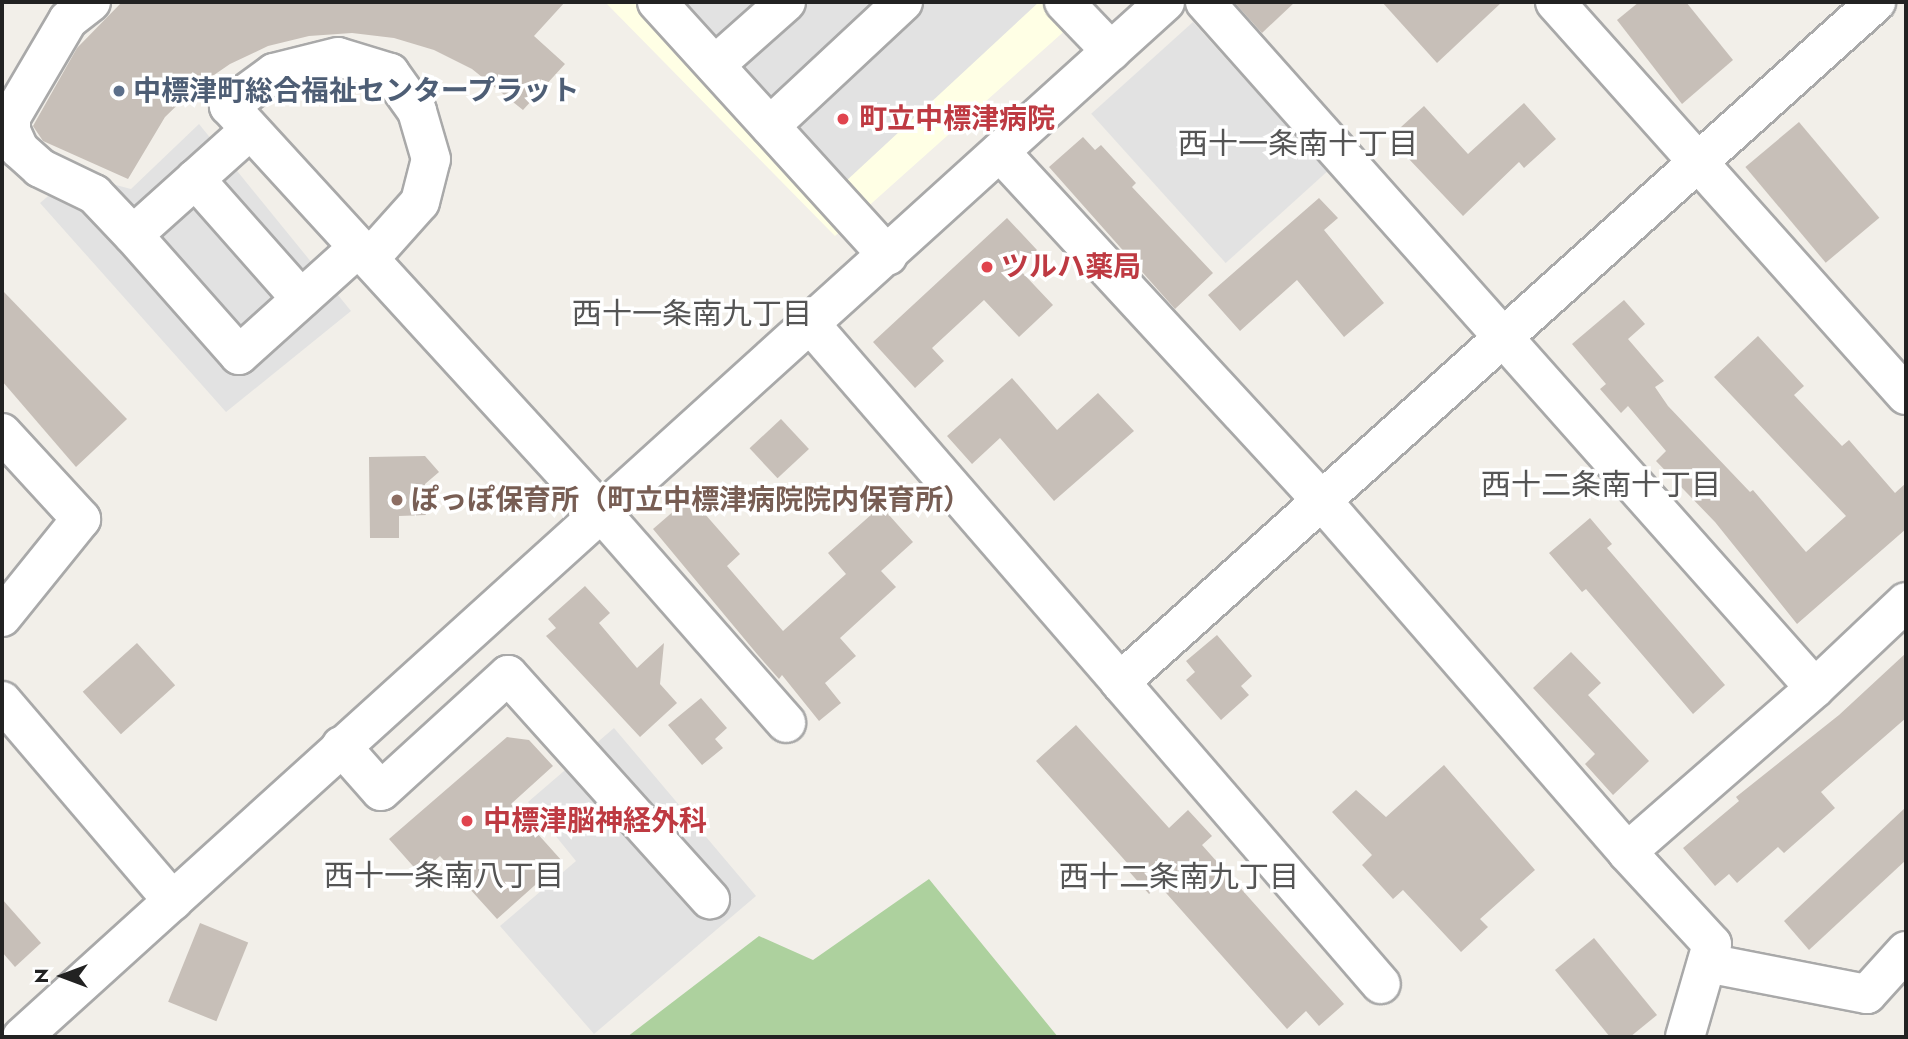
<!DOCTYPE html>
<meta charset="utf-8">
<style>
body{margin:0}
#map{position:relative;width:1908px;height:1039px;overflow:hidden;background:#f2efe9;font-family:Jost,"Noto Sans JP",sans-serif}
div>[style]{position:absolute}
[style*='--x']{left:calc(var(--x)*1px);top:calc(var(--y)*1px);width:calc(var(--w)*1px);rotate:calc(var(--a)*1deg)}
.education>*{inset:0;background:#ffffe5}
.forest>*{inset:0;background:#add19e}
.parking>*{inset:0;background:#e2e2e2;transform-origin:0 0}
.building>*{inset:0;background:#c7bfb8;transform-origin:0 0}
.roads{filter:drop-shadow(2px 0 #a9a9a9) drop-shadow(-2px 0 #a9a9a9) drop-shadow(0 2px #a9a9a9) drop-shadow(0 -2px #a9a9a9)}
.minor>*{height:38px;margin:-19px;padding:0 19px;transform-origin:19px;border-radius:19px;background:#fff}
.dots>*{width:19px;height:19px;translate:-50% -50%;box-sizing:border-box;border:4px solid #fff;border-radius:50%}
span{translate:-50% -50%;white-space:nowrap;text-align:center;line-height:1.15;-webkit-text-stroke:7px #fff;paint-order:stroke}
.service-label{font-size:28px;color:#4e5e75;font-weight:700}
.left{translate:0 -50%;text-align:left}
.health-label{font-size:28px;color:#be3a42;font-weight:700}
.education-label{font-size:28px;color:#785e54;font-weight:700}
.neighbourhood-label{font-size:30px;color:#555}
.frame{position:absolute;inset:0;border:4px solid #222;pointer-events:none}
.north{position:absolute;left:28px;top:941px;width:70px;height:70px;-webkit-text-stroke:5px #fff;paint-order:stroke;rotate:270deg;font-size:19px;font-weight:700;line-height:28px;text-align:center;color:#222}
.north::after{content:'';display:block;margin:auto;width:24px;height:32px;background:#222;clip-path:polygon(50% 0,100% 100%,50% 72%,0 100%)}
</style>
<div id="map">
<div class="education">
<div style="clip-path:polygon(605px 2px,1097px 2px,835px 236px)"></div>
</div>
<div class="forest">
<div style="clip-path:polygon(929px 879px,1058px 1037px,627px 1037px,759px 936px,813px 960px)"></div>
</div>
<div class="parking">
<div style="clip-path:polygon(679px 2px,1039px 2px,845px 182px)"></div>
<div style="left:1193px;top:22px;width:201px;height:137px;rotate:48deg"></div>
<div style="clip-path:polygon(199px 124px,351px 311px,226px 412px,40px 203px,74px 174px,131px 189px)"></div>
<div style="clip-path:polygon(614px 728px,756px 896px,594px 1034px,500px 926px,576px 861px,528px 802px)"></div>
</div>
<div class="building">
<div style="clip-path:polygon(122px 2px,565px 2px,534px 36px,565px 64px,523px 110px,472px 69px,434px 50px,394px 38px,352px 33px,309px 36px,268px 46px,230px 64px,195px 88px,165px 117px,128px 179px,43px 141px,33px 126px,77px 48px)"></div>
<div style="clip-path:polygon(1234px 2px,1295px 2px,1262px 33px)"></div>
<div style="clip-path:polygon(1382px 2px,1502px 2px,1437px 63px)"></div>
<div style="clip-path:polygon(1639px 2px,1686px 2px,1733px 60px,1682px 104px,1617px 20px)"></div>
<div style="clip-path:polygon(1524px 103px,1556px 139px,1524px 168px,1519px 162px,1463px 216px,1389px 138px,1424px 106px,1468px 154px)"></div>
<div style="left:1799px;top:122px;width:125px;height:70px;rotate:50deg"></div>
<div style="clip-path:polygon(1083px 137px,1095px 150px,1101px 145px,1136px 183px,1132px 187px,1213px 273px,1175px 309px,1049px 167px)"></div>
<div style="clip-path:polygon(1319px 198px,1338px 218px,1324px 230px,1384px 303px,1344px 337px,1297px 280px,1240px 331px,1208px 295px)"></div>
<div style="clip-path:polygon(1007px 218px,1037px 250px,1018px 268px,1053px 305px,1019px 337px,984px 300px,932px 348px,944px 361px,915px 388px,873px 342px)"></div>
<div style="clip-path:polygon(2px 290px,127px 419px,76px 467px,2px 381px)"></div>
<div style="clip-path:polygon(1624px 300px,1645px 324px,1628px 339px,1664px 381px,1655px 387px,1668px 406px,1750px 492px,1753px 490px,1806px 552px,1846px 516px,1714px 377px,1758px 336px,1804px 386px,1794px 395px,1842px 446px,1849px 440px,1895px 493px,1906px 483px,1906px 529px,1797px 624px,1715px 522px,1656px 461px,1666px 451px,1628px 406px,1621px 413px,1600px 389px,1606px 384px,1572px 344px)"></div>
<div style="clip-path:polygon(1012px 378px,1057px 430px,1098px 393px,1134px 431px,1054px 501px,1000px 438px,972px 464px,947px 436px)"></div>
<div style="left:781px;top:419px;width:41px;height:43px;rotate:47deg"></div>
<div style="clip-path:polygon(425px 456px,439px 472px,425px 484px,426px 515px,399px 516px,399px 538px,370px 538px,369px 457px)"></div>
<div style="clip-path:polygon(690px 497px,740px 554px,727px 566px,783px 631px,846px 574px,828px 553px,881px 506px,913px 542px,881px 571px,896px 587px,840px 638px,856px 656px,825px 683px,841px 703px,819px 721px,782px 675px,779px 679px,757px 654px,653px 529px)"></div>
<div style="clip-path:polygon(1590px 518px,1612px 544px,1607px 548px,1725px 685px,1693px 714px,1586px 589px,1582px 592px,1549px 553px)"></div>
<div style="clip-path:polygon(585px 586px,610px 613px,599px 623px,637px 668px,664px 643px,660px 684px,677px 703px,640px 737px,546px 636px,556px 628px,548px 619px)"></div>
<div style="clip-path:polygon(1217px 635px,1252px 676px,1241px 686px,1249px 695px,1221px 720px,1186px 680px,1195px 672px,1186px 661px)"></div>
<div style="left:137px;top:643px;width:57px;height:73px;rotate:48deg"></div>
<div style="clip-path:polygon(1571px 652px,1601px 683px,1588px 695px,1649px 761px,1613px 795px,1585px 764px,1595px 754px,1533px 688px)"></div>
<div style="clip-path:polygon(1906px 653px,1906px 718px,1821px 792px,1835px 808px,1784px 853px,1778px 847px,1737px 883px,1729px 874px,1715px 886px,1683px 848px,1739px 801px,1736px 797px,1839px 715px)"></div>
<div style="clip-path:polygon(701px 698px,727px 728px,715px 739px,723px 748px,702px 765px,668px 725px)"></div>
<div style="clip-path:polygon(1076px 725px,1169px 828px,1188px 810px,1212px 836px,1202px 845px,1344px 1004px,1319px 1026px,1306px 1011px,1287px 1029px,1159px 885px,1149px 894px,1126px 868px,1129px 865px,1036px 761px)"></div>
<div style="clip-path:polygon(507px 737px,529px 740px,553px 766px,511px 804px,562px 861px,497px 919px,440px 856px,420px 874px,389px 839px)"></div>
<div style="clip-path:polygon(1444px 765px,1535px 870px,1480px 919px,1488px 927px,1461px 952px,1403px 890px,1393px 899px,1362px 865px,1372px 855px,1332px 812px,1356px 790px,1386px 817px)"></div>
<div style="clip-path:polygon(1906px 807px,1906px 860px,1809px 950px,1784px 921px)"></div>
<div style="clip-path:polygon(2px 899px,41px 943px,15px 967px,2px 952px)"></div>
<div style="left:200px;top:923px;width:52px;height:85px;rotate:22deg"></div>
<div style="clip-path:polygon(1594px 938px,1657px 1015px,1630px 1037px,1610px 1037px,1555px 970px)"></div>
</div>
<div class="roads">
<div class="minor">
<div style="--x:91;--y:2;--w:29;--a:142"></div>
<div style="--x:68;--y:20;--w:113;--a:120.4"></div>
<div style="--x:11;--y:117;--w:14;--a:90"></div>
<div style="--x:11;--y:131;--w:20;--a:66"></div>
<div style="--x:19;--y:149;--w:28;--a:42"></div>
<div style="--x:40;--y:168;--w:60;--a:25.7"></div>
<div style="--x:94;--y:194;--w:57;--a:46.4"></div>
<div style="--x:657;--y:2;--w:343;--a:47.7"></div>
<div style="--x:1064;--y:2;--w:68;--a:46.2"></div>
<div style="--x:1205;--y:2;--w:918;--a:48.36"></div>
<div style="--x:1815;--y:688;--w:125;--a:-43.4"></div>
<div style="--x:1555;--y:2;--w:527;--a:48.23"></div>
<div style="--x:715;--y:65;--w:95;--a:-41.6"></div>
<div style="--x:770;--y:126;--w:182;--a:-43"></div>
<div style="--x:250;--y:130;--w:157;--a:138.1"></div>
<div style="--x:133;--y:235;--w:160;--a:48.5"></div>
<div style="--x:239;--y:355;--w:160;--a:-42"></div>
<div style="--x:1000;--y:152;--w:476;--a:47.3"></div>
<div style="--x:1323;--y:502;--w:464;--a:49"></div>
<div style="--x:1627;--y:852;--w:249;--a:-41.1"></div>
<div style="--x:195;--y:179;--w:160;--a:48.5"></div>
<div style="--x:369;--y:259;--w:76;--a:-48.2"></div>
<div style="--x:420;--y:202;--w:44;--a:-75.7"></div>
<div style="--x:431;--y:159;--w:50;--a:-106.3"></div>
<div style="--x:417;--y:111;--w:47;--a:-125.4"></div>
<div style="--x:390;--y:73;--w:54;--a:-162.9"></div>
<div style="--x:338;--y:57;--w:66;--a:166"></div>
<div style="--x:274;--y:73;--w:56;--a:143.7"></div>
<div style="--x:229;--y:106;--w:549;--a:47.51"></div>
<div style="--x:600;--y:511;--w:282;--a:48.7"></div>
<div style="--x:812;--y:326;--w:471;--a:49.1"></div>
<div style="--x:1120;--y:682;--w:1017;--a:-41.97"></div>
<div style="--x:2;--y:433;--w:117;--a:47.4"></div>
<div style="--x:81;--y:519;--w:126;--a:128.9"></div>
<div style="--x:1120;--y:682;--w:399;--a:49.2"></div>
<div style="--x:2;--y:701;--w:263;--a:49.5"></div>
<div style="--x:341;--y:746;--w:60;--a:48.4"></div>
<div style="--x:381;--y:791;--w:172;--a:-42.4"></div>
<div style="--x:508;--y:675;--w:302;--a:48"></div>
<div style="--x:1627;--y:852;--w:125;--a:47.3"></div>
<div style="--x:1712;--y:944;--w:97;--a:106.2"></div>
<div style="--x:1707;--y:963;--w:163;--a:11"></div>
<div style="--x:1867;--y:994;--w:58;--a:-47.8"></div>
<div style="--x:22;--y:1037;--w:1542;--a:-42.16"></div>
</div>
</div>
<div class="dots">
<div style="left:119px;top:91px;background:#5c6f8a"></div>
<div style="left:843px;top:119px;background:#e0444e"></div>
<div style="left:987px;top:267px;background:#e0444e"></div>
<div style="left:397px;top:500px;background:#8d6e63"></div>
<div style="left:467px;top:821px;background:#e0444e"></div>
</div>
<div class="service-label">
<span class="left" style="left:133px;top:91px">中標津町総合福祉センタープラット</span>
</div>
<div class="health-label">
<span class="left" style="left:859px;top:119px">町立中標津病院</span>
<span class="left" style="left:1001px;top:267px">ツルハ薬局</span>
<span class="left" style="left:483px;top:821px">中標津脳神経外科</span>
</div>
<div class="education-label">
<span class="left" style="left:411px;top:500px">ぽっぽ保育所（町立中標津病院院内保育所）</span>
</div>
<div class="neighbourhood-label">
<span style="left:1298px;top:144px">西十一条南十丁目</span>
<span style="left:692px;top:314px">西十一条南九丁目</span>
<span style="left:1601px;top:485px">西十二条南十丁目</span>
<span style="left:444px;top:876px">西十一条南八丁目</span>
<span style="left:1179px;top:877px">西十二条南九丁目</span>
</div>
<div class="frame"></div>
<div class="north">N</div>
</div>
